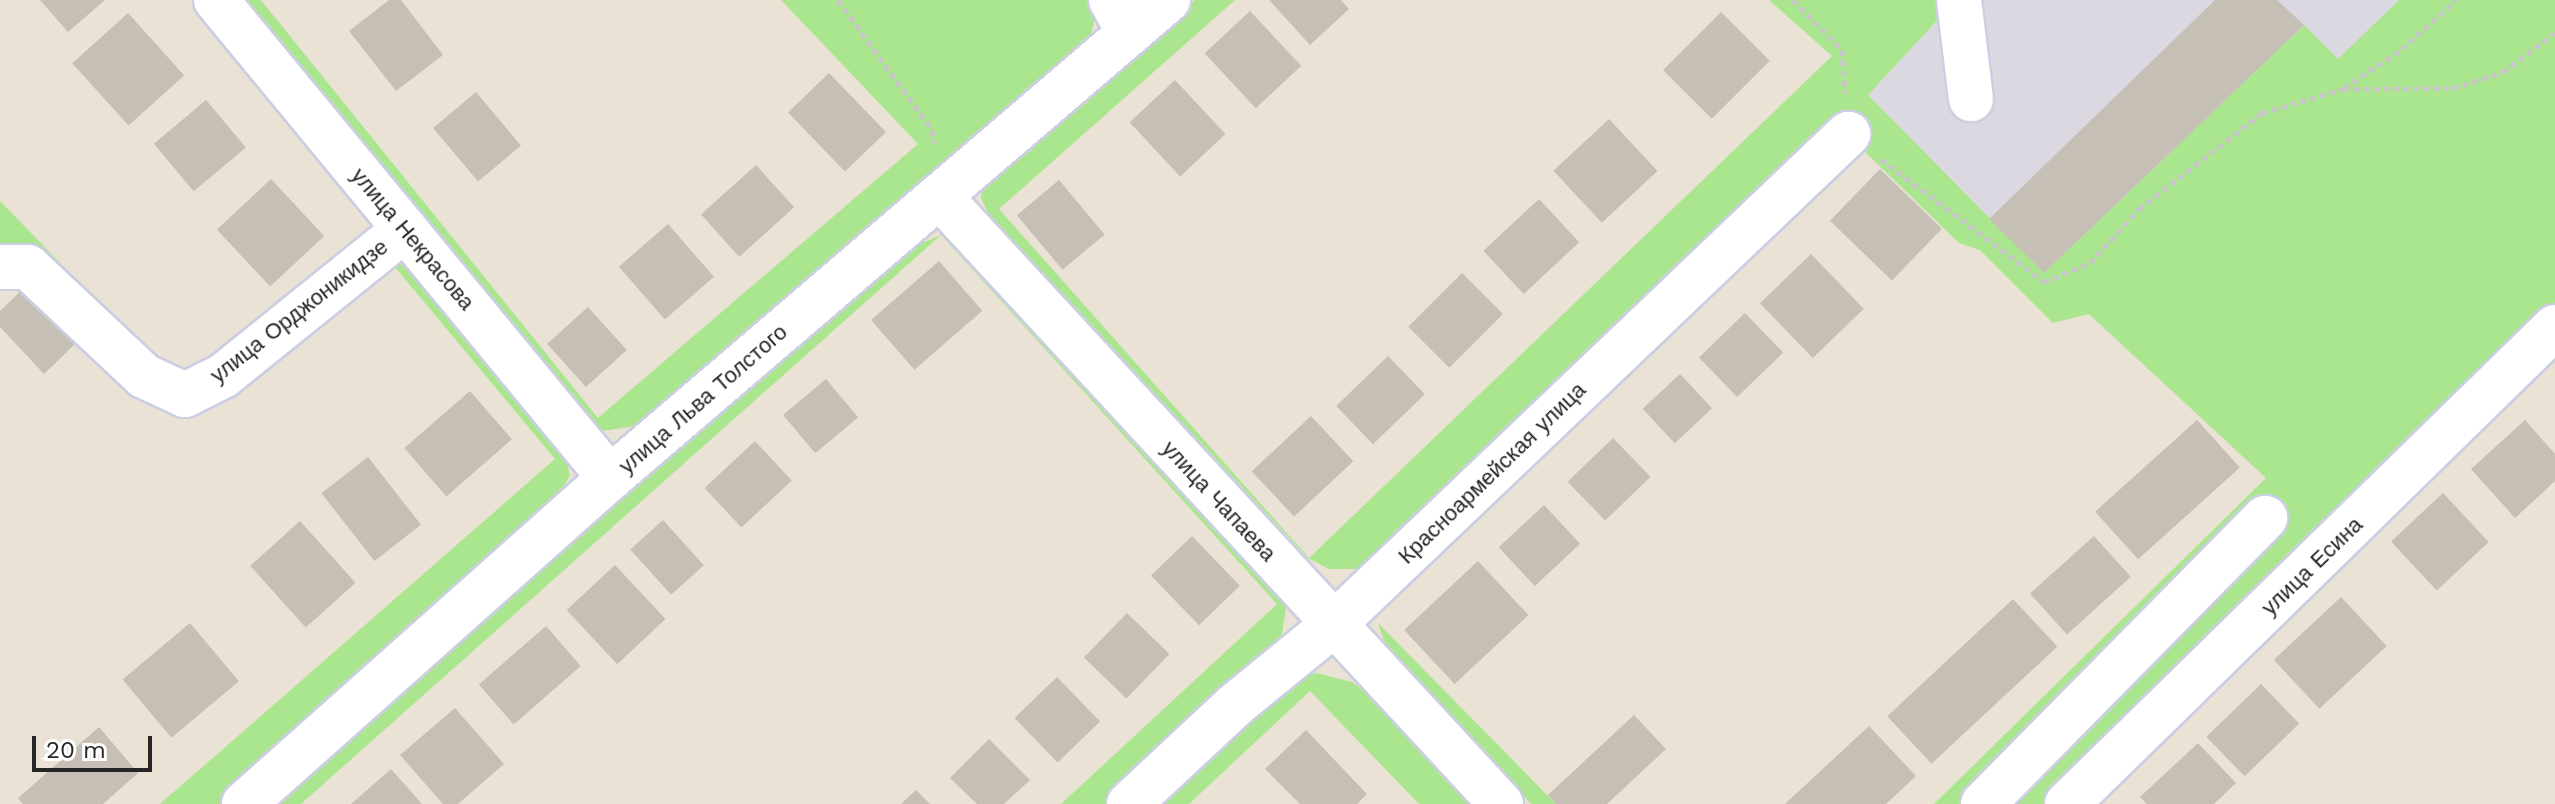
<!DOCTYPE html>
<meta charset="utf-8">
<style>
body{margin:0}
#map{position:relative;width:2555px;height:804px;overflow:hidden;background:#ebe2d6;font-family:"Work Sans",sans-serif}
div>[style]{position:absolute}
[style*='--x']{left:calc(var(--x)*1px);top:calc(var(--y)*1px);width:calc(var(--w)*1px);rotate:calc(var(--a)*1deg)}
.industrial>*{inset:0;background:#dbd8e2}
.green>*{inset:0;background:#aae68e}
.building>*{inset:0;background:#c5bfb6;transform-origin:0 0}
.path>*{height:5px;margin-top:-2.5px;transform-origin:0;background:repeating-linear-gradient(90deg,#c7c7c7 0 6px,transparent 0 10px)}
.roads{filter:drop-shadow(2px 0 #cbcfe1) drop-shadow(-2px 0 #cbcfe1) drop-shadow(0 2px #cbcfe1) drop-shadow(0 -2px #cbcfe1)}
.minor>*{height:44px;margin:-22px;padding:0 22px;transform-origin:22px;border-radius:22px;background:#fff}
span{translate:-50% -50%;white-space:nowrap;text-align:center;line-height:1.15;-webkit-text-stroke:6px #fff;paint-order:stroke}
.street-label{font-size:22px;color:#262626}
.scale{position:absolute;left:32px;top:736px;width:120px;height:36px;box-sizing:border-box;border:4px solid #262626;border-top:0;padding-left:10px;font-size:24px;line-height:28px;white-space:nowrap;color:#262626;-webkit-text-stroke:6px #fff;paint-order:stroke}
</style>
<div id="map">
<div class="industrial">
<div style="clip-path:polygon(1942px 0,2555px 0,2302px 511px,2044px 273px,1868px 95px,1944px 13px)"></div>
</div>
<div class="green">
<div style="clip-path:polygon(235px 0,261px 0,598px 418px,918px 144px,781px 0,1093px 0,1097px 8px,1090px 40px,635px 426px,603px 431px,585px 422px)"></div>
<div style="clip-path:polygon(1195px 0,1235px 0,999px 209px,1309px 558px,1832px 56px,1769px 0,1942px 0,1944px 13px,1868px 95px,2044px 273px,2304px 25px,2338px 59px,2399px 0,2555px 0,2555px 311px,2047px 804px,1934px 804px,2266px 478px,2089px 314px,2053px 323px,1980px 250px,1959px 243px,1862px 149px,1842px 112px,1360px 569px,1329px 569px,1308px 558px,989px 215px,981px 198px,983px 179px)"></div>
<div style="clip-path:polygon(0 201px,168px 374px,0 251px)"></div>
<div style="clip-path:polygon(941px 235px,961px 240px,1287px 601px,1282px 634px,1258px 667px,1110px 804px,1061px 804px,1277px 604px,941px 235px,301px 804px,273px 804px,621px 493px,905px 250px)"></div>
<div style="clip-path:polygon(406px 256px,563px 449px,570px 475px,551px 510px,221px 804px,160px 804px,555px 459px,394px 266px)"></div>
<div style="clip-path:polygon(1378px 623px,1556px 804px,1531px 804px,1385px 644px)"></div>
<div style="clip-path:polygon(1317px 673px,1352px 682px,1374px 698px,1477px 804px,1419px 804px,1310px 691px,1189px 804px,1147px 804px,1285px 680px)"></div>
</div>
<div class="building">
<div style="clip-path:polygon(40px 0,105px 0,68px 32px)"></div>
<div style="clip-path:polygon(389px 0,401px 0,443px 55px,396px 91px,349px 31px)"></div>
<div style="clip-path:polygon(1269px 0,1341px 0,1349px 9px,1310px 45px)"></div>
<div style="clip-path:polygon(2215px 0,2277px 0,2304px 25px,2044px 273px,1989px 219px)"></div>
<div style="left:1250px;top:11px;width:75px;height:62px;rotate:47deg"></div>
<div style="left:1721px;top:12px;width:69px;height:82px;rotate:45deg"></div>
<div style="left:128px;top:13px;width:84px;height:75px;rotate:48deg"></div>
<div style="left:829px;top:73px;width:82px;height:57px;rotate:46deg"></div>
<div style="left:1175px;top:80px;width:74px;height:62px;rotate:47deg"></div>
<div style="left:476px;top:92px;width:70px;height:56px;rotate:50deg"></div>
<div style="left:206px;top:100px;width:62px;height:68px;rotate:50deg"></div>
<div style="left:1609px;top:119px;width:71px;height:76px;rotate:47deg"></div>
<div style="left:756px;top:165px;width:57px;height:74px;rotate:48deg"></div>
<div style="left:1880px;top:169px;width:86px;height:72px;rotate:44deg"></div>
<div style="left:271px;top:179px;width:78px;height:74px;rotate:47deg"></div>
<div style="left:1059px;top:180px;width:71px;height:55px;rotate:50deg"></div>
<div style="left:1539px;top:199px;width:59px;height:76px;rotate:47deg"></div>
<div style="left:668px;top:224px;width:70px;height:65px;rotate:49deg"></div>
<div style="left:1811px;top:254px;width:76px;height:71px;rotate:46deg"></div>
<div style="left:939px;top:261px;width:66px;height:90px;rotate:49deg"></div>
<div style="left:1462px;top:273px;width:58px;height:76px;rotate:45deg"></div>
<div style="clip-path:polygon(23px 289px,76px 343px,44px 374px,0 327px,0 311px)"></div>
<div style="left:588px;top:307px;width:58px;height:55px;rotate:48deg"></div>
<div style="left:1745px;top:313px;width:55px;height:64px;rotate:46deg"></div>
<div style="left:1388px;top:356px;width:53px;height:72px;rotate:46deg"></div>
<div style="left:1680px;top:374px;width:47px;height:51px;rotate:47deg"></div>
<div style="left:826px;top:379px;width:50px;height:56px;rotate:50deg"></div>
<div style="left:470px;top:391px;width:64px;height:87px;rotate:49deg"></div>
<div style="left:1311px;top:416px;width:62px;height:81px;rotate:47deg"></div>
<div style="left:2197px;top:420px;width:64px;height:137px;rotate:48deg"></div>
<div style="clip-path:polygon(2525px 420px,2555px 454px,2555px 481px,2515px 518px,2471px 469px)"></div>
<div style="left:1613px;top:438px;width:54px;height:63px;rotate:46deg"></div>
<div style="left:755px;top:441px;width:54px;height:69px;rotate:47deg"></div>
<div style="left:368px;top:457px;width:86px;height:59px;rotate:52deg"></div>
<div style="left:2443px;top:493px;width:67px;height:71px;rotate:47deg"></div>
<div style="left:1544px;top:505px;width:53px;height:62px;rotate:47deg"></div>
<div style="left:663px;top:520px;width:61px;height:44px;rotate:48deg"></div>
<div style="left:300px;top:521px;width:83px;height:67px;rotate:48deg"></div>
<div style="left:1192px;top:536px;width:69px;height:57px;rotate:46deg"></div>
<div style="left:2094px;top:536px;width:55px;height:86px;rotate:48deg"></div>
<div style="left:1478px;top:561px;width:74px;height:101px;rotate:47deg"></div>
<div style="left:615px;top:565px;width:74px;height:66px;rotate:47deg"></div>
<div style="left:2341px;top:597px;width:67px;height:92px;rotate:47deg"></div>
<div style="left:2013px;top:599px;width:65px;height:172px;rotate:47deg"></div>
<div style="left:1127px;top:613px;width:59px;height:62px;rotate:44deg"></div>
<div style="left:190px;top:623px;width:76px;height:88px;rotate:50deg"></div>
<div style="left:546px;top:626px;width:53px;height:89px;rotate:49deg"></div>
<div style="left:1057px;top:677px;width:62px;height:59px;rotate:46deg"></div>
<div style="left:2261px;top:684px;width:55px;height:76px;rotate:46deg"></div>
<div style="clip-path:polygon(455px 708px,504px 764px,458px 804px,443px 804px,400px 755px)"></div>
<div style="clip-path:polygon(1634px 715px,1666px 749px,1607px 804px,1556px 804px,1548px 795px)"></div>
<div style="clip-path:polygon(1869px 726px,1916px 776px,1886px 804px,1785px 804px)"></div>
<div style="clip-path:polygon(99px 727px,138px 773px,103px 804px,23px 804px,18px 798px)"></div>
<div style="clip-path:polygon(1306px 730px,1367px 794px,1357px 804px,1300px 804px,1265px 769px)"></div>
<div style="clip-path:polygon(989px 739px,1030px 780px,1004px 804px,977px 804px,950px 778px)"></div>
<div style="clip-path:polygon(2198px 743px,2236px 783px,2214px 804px,2147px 804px,2140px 797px)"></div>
<div style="clip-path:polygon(391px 769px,422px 804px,351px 804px)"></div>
<div style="clip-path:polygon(916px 790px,930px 804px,901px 804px)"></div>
</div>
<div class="path">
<div style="--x:838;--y:0;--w:160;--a:54.1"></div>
<div style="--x:932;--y:130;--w:14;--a:82"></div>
<div style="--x:1793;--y:0;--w:70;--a:45.6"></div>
<div style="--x:1842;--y:50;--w:43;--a:86"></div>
<div style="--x:2344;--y:88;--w:70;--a:-33.9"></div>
<div style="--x:2402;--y:49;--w:73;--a:-42.2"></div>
<div style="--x:1881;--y:159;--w:204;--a:37"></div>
<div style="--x:2044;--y:282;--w:50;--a:-22.4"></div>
<div style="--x:2090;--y:263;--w:73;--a:-47.8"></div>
<div style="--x:2139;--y:209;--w:156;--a:-38"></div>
<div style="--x:2262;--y:113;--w:84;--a:-16.5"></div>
<div style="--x:2343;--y:89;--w:110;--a:-0.5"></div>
<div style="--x:2453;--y:88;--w:52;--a:-17.7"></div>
<div style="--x:2503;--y:72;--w:65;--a:-36.9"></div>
</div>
<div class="roads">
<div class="minor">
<div style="--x:216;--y:0;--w:619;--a:50.5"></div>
<div style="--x:1111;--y:0;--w:38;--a:61"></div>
<div style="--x:1959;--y:0;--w:100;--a:83.1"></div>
<div style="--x:939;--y:196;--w:828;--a:47.25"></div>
<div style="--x:0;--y:267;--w:28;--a:0"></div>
<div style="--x:28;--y:267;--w:159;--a:43.2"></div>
<div style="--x:144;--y:376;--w:45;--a:24.9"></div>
<div style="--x:185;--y:395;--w:42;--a:-26.6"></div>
<div style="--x:223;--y:376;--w:234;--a:-38.9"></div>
<div style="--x:244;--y:804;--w:490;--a:-41.7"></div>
<div style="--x:610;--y:478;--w:735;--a:-40.58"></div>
<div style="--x:1129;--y:804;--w:145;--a:-43"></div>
<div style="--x:1235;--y:705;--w:127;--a:-39.2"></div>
<div style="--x:1333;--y:625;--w:712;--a:-43.63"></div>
<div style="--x:1983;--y:804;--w:402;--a:-45.4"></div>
<div style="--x:2067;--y:804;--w:682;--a:-44.35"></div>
</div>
</div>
<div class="street-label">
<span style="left:413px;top:239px;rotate:50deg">улица Некрасова</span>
<span style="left:299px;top:311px;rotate:-38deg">улица Орджоникидзе</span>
<span style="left:703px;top:399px;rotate:-41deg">улица Льва Толстого</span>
<span style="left:1492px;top:473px;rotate:-44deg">Красноармейская улица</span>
<span style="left:1219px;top:501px;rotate:47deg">улица Чапаева</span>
<span style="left:2312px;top:566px;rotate:-44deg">улица Есина</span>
</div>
<div class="scale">20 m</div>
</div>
